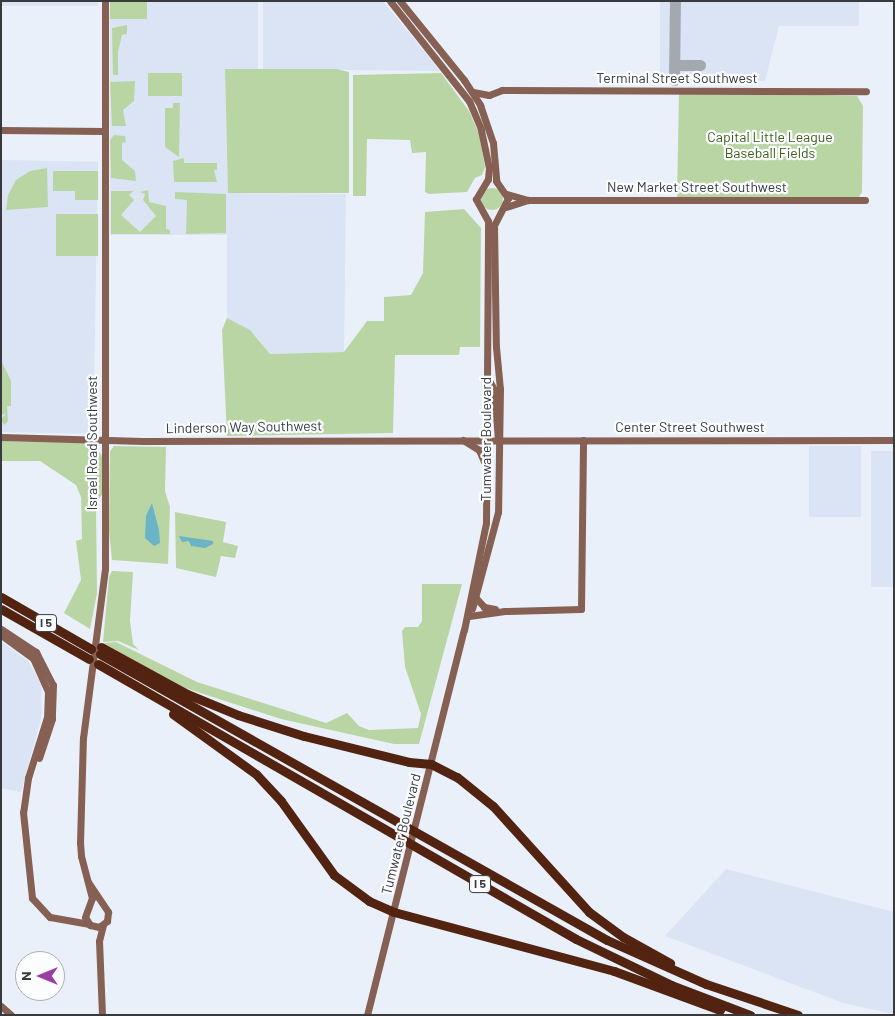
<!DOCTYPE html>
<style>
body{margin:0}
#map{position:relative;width:895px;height:1016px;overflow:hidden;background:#eaf0f9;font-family:Barlow,sans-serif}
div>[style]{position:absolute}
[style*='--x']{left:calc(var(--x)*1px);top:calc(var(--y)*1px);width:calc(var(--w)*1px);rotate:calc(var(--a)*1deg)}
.built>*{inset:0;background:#dae4f4;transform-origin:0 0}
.green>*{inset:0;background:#bad5a4;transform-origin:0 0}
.round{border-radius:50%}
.water>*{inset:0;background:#6ab4c6}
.taxiway>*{height:11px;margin:-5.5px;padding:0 5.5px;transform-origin:5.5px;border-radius:5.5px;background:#a4a8af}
.secondary>*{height:7px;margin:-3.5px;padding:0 3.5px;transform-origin:3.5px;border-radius:3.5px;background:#856053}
.highway>*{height:9px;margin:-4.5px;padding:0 4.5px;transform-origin:4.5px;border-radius:4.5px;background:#532311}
span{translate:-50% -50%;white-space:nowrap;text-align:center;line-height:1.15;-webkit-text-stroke:4.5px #fbfdff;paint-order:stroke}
.shield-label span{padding:1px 4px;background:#fbfdff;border:1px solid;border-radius:4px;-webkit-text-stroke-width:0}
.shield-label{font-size:12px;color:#383a3e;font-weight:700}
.street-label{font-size:14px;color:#383a3e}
.park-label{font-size:14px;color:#3c5e13}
.frame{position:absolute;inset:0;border:2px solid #383a3e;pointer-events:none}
.north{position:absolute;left:15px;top:951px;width:50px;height:50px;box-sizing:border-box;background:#fbfdff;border:1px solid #adafb2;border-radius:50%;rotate:270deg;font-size:14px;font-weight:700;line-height:20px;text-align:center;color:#383a3e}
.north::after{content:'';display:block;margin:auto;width:18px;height:22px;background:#9c3da6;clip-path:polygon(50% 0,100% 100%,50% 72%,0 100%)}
</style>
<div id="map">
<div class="built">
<div style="left:1px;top:1px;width:97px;height:5px"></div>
<div style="clip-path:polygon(110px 1px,258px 1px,258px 69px,225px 69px,228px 193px,346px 194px,344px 352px,270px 354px,255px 335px,227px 318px,227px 235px,110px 235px)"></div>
<div style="clip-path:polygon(263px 1px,383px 1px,440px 71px,263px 69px)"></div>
<div style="clip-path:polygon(660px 1px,859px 1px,859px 26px,779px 26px,765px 81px,660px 80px)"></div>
<div style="left:1px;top:160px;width:97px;height:272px;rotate:1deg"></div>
<div style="left:809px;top:446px;width:52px;height:71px"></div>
<div style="left:871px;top:451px;width:23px;height:136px"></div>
<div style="clip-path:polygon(1px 641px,28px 661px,41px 684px,42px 715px,21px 792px,1px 788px)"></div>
<div style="clip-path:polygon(726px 869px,894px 912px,894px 1014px,843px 1003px,665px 936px)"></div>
</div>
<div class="green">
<div style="left:110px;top:1px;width:37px;height:18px"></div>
<div style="clip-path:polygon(127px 25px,127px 34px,122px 35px,118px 52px,118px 75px,113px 75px,112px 28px)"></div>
<div style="clip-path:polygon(225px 69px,336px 69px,349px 72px,349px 193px,228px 193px)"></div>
<div style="left:182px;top:73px;width:23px;height:34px;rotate:90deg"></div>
<div style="clip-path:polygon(441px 73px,469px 111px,479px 134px,485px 167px,482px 175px,475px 178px,467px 192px,429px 194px,425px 192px,426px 152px,412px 153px,410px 140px,367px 139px,366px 196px,353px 196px,353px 75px)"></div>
<div style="clip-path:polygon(135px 81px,134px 101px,123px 110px,126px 126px,112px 126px,110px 82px)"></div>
<div style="clip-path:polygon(679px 92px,857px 96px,863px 106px,862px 192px,859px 197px,677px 197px)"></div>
<div style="clip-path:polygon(173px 103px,180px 103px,179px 157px,165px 147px,165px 108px,173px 108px)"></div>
<div style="clip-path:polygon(114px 135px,125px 136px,126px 142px,122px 143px,122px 160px,135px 171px,136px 181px,111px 178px,110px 140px)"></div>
<div style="clip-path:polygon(184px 158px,184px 163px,217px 163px,217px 170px,214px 170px,217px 182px,174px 182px,173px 161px)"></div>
<div style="clip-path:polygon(47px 168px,48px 207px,6px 210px,8px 195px,16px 180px,30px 171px)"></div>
<div style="clip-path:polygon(53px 171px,98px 171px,98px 200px,75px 200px,75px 191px,53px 191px)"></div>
<div class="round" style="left:481px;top:188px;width:22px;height:22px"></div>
<div style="clip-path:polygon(148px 190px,149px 202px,166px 206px,166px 229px,170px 230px,170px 234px,111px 234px,111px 191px,134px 191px,129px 195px,134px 200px,121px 215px,140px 232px,156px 216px,143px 200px,145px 194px,140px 192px)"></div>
<div style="clip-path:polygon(175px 192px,226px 194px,226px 233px,186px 234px,187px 200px,175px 199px)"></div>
<div style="clip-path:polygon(464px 209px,481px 228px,480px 347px,460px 347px,459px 355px,395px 355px,393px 433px,227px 436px,222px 330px,227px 318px,250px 330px,270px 354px,344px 352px,367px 321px,384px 321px,384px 297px,411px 295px,423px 273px,425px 212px)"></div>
<div style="left:56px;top:214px;width:42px;height:42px"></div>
<div style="clip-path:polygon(1px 360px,11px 381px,11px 406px,7px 406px,8px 421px,4px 425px,1px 419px,6px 414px,1px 415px)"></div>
<div style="clip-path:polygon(1px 441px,94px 443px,102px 456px,102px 495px,96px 502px,97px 593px,90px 629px,64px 613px,81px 580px,76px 541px,82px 539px,81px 497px,76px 485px,40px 461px,1px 461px)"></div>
<div style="clip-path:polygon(114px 446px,166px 447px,165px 491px,170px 507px,168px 564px,112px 560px,109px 531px,110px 451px)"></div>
<div style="clip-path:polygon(175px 512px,226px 522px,223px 542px,238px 546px,235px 558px,221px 556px,216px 577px,176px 568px)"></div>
<div style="clip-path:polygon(112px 571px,133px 572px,130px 621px,133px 644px,139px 650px,118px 641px,103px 642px,109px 577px)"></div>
<div style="clip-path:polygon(422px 584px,462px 584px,419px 744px,394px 744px,281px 719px,185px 688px,103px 643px,116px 642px,197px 682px,326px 723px,347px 713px,359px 726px,369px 730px,418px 728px,421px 714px,405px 667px,402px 631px,405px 627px,418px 627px,422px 621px)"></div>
</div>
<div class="water">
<div style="clip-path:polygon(152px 503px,159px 530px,160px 543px,154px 546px,145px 538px,146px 516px)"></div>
<div style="clip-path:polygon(179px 536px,213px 541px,213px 544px,205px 548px,191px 546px,189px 541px,182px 542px)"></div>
</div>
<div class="taxiway">
<div style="--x:675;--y:65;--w:25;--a:0"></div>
<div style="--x:674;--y:80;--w:79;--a:-89.3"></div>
</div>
<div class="secondary">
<div style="--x:400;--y:1;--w:102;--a:51"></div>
<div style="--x:464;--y:80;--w:30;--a:57"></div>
<div style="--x:480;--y:105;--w:40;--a:71.1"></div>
<div style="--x:493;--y:143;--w:38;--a:85"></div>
<div style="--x:496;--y:181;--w:21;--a:55"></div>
<div style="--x:508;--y:198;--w:30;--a:117"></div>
<div style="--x:494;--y:225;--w:122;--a:89.1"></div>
<div style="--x:496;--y:347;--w:42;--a:84.6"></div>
<div style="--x:500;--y:389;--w:123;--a:90.9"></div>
<div style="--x:498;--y:512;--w:100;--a:105"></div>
<div style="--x:473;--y:92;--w:16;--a:11"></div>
<div style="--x:489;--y:95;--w:14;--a:-21"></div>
<div style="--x:502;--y:90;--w:364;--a:0.2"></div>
<div style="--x:1;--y:130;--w:103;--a:0.6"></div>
<div style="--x:507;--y:194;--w:22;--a:16"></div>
<div style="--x:506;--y:207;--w:23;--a:-18"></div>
<div style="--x:528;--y:200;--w:337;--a:0"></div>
<div style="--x:488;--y:378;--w:13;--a:63"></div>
<div style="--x:494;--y:390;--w:50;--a:85.4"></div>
<div style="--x:1;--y:437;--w:142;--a:1.6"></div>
<div style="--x:143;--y:441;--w:751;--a:-0.08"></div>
<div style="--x:463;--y:440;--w:19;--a:32"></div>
<div style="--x:479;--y:450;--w:13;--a:67"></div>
<div style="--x:476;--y:598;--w:12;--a:48"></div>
<div style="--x:484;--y:607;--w:11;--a:10"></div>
<div style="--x:469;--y:616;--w:36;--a:-8"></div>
<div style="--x:505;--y:611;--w:76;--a:-1.5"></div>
<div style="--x:581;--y:609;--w:169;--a:-89.3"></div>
<div style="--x:1;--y:629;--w:42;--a:33.3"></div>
<div style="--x:36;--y:652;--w:37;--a:63"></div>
<div style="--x:53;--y:685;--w:34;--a:92"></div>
<div style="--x:52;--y:719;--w:41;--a:108.4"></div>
<div style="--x:1;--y:635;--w:39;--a:36"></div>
<div style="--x:33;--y:658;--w:36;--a:66"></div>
<div style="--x:48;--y:691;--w:26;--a:92"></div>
<div style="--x:47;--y:717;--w:64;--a:107.3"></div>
<div style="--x:28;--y:778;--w:34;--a:98"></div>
<div style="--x:23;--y:812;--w:86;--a:84"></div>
<div style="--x:32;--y:898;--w:26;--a:47"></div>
<div style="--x:50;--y:917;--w:40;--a:10"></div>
<div style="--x:88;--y:882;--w:36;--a:56"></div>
<div style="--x:108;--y:912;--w:9;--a:96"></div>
<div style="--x:107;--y:921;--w:10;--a:143"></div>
<div style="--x:99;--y:927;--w:9;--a:-167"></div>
<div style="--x:90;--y:925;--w:9;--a:-122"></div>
<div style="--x:85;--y:917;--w:20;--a:-70"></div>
<div style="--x:92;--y:898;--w:43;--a:-104.7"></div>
<div style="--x:81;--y:856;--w:13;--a:-94"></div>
<div style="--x:80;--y:843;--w:105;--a:-88.4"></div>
<div style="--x:83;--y:738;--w:171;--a:-82.6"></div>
<div style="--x:105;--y:568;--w:567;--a:-90"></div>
<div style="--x:1;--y:1006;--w:13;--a:42"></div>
<div style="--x:102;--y:1015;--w:74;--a:-92.3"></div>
<div style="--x:99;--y:941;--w:16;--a:-76"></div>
<div style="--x:367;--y:1015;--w:397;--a:-75.9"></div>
<div style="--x:464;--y:630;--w:109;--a:-78.4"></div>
<div style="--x:486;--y:523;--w:302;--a:-89.6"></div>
<div style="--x:488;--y:221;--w:25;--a:-119"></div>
<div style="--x:476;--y:199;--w:23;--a:-59"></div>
<div style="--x:488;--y:179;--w:11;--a:-85"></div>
<div style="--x:489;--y:168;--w:40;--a:-102"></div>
<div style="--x:481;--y:129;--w:30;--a:-113"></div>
<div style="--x:469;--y:101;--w:127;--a:-128.3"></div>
</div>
<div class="highway">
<div style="--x:1;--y:597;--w:104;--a:30"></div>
<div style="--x:1;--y:609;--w:101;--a:29.6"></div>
<div style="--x:101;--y:647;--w:98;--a:28.7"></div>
<div style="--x:187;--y:694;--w:55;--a:22.4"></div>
<div style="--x:238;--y:715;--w:69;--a:17.7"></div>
<div style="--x:304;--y:736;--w:108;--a:13.9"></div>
<div style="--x:409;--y:762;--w:22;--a:5"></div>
<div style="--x:431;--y:764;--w:29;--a:27"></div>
<div style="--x:457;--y:777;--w:46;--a:38.9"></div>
<div style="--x:493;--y:806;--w:143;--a:47.8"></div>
<div style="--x:589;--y:912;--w:42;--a:36.3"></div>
<div style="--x:623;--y:937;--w:54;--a:29"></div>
<div style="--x:100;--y:654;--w:582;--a:29.43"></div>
<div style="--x:607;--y:940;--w:108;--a:24"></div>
<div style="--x:706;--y:984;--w:97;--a:18.6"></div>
<div style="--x:98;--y:664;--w:551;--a:29.91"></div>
<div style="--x:576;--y:939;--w:106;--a:25.8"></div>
<div style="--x:671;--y:985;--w:85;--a:20.8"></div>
<div style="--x:173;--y:714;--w:102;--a:35.9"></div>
<div style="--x:256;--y:774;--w:37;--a:47"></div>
<div style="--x:281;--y:801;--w:91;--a:54.4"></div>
<div style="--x:334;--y:875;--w:44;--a:36.6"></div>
<div style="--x:369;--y:901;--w:27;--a:24"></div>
<div style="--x:394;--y:912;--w:228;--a:15"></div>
<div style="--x:614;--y:971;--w:113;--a:20.2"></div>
</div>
<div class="shield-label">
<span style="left:46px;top:623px">I 5</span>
<span style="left:480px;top:884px">I 5</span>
</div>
<div class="street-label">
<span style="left:677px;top:78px">Terminal Street Southwest</span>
<span style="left:697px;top:187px">New Market Street Southwest</span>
<span style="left:244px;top:427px;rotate:-1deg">Linderson Way Southwest</span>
<span style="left:690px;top:427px">Center Street Southwest</span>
<span style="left:486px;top:439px;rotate:-90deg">Tumwater Boulevard</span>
<span style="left:92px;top:443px;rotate:-90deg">Israel Road Southwest</span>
<span style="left:401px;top:834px;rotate:-76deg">Tumwater Boulevard</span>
</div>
<div class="park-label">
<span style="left:770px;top:145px">Capital Little League<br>Baseball Fields</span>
</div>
<div class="frame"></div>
<div class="north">N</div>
</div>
